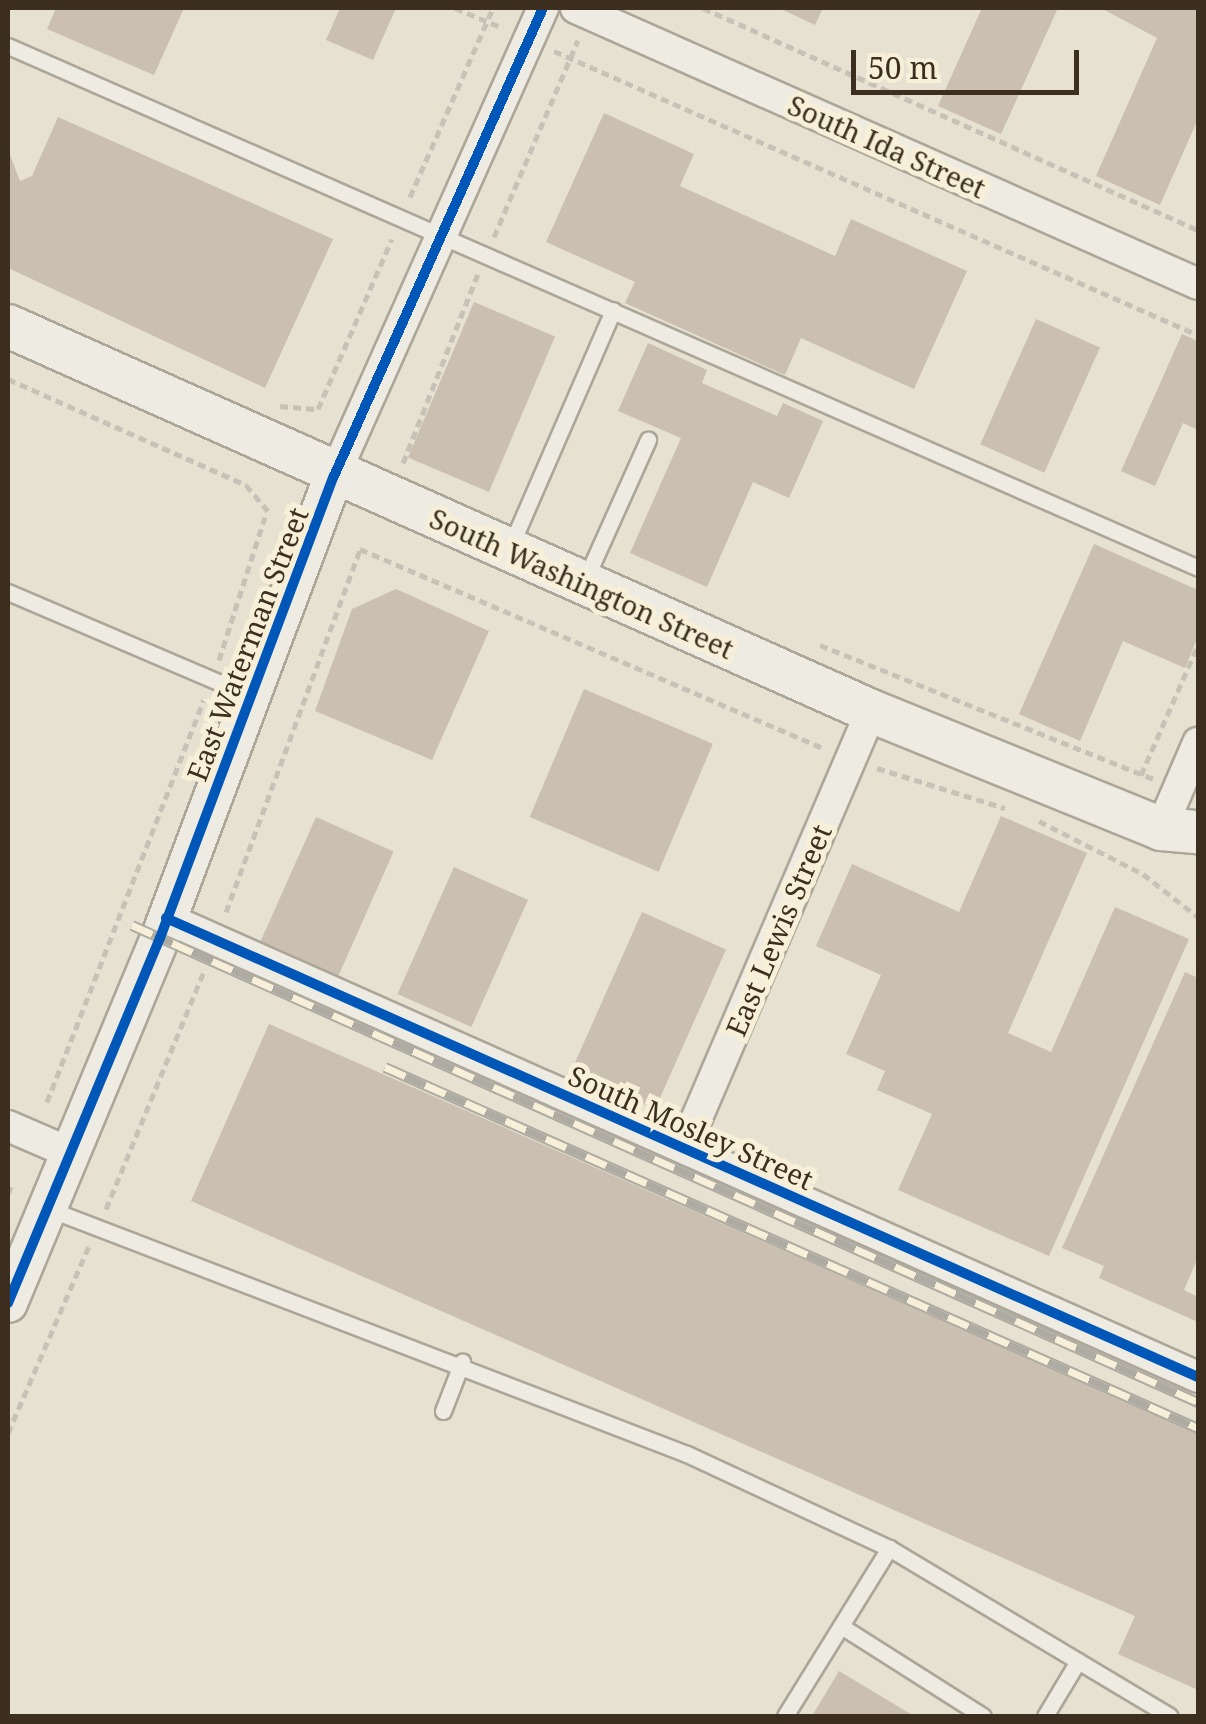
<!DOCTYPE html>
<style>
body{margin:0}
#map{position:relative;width:1206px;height:1724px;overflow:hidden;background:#e6e1d1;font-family:"Noto Serif",serif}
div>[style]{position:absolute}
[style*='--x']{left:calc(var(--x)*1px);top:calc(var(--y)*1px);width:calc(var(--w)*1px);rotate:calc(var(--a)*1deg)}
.building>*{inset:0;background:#cabfb1;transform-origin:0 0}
.path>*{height:5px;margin-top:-2.5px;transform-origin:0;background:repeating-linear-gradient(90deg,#c7c2b8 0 8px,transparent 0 13px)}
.roads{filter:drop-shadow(2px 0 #aca699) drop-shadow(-2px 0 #aca699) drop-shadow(0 2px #aca699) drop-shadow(0 -2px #aca699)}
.service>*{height:15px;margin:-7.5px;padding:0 7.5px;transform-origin:7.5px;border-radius:7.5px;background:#eeebe2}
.minor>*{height:30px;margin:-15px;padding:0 15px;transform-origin:15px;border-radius:15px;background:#eeebe2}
.tertiary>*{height:38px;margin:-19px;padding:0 19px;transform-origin:19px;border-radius:19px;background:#eeebe2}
.secondary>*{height:42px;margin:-21px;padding:0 21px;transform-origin:21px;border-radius:21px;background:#eeebe2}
.rail>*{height:11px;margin-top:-5.5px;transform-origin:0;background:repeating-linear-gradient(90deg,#f7efd7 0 22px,#aeaba2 0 44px);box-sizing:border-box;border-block:2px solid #aeaba2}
.cycleway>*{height:10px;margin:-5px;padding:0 5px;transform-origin:5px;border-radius:5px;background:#0057b8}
span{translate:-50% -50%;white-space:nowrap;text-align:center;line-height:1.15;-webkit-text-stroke:10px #f7efd7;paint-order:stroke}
.street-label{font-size:28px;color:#3c2f20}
.frame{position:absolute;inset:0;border:10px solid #3c2f20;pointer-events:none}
.scale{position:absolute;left:851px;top:50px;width:228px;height:45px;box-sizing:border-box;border:5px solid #3c2f20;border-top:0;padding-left:12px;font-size:30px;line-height:35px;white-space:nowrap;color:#3c2f20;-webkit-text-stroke:8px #f7efd7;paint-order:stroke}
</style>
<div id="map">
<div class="building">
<div style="clip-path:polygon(56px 8px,184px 8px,154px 75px,47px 29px)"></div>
<div style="clip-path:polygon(340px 8px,396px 8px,373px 60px,326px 40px)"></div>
<div style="clip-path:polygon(779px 8px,823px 8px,815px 25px)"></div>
<div style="clip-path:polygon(982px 8px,1058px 8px,1001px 134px,938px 106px)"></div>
<div style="clip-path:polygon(1101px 8px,1198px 8px,1198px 119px,1160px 205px,1096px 176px,1157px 38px)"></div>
<div style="clip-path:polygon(604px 113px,694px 154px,680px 186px,835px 256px,851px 219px,967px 271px,914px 389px,801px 338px,785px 375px,625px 303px,635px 282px,546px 242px)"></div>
<div style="clip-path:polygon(58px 117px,333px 239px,265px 388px,8px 268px,8px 150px,20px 181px,32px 176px)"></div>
<div style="left:474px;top:302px;width:88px;height:169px;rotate:23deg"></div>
<div style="left:1036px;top:319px;width:70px;height:137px;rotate:24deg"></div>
<div style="clip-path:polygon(1182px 334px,1198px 341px,1198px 430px,1183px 423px,1155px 486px,1121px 471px)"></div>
<div style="clip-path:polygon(648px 343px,707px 370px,702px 383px,777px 416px,783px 403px,823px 421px,789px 498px,753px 482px,707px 587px,630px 553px,681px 438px,618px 411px)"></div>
<div style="clip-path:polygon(1094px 544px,1198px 590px,1198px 636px,1185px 668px,1123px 641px,1080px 741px,1019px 714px)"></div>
<div style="clip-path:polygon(396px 589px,489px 631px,432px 760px,315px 711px,352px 609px)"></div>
<div style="left:584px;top:689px;width:140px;height:139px;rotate:23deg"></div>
<div style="clip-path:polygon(1001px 816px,1087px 853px,1008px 1033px,1051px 1052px,1115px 907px,1189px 939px,1049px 1256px,898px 1190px,932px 1114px,877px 1090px,885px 1071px,846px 1054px,881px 975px,816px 946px,852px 864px,959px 912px)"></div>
<div style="left:316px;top:817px;width:85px;height:138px;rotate:24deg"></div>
<div style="left:454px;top:867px;width:81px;height:139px;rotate:24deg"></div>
<div style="left:642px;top:912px;width:92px;height:174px;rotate:24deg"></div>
<div style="clip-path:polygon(1185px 972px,1198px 978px,1198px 1257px,1184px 1290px,1198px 1297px,1198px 1322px,1099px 1278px,1104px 1266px,1062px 1248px)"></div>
<div style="clip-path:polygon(269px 1024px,1198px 1433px,1198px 1690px,1118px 1654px,1135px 1616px,191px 1201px)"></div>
<div style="clip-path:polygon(839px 1671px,914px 1716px,812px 1716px)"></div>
</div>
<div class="path">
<div style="--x:455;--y:8;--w:52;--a:22.6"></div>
<div style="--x:703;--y:8;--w:543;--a:24.16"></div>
<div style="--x:554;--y:51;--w:704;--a:23.8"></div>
<div style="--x:410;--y:197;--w:206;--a:-66.3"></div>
<div style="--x:494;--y:237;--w:214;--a:-66.9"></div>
<div style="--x:8;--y:379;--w:261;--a:24"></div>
<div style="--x:246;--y:485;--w:34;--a:50"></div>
<div style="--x:280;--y:406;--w:38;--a:5"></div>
<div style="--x:318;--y:409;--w:185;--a:-66.5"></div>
<div style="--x:403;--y:463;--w:203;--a:-68.4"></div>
<div style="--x:820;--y:645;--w:359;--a:21.9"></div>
<div style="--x:219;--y:660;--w:150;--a:-72.2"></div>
<div style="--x:877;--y:768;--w:134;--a:17.4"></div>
<div style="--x:1141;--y:775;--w:142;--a:-66.3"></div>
<div style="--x:1039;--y:821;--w:117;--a:27"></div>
<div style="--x:1143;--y:874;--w:70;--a:38"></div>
<div style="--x:226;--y:912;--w:387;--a:-69.7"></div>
<div style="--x:360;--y:549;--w:506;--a:23.27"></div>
<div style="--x:47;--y:1102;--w:433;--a:-68.7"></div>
<div style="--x:8;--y:1194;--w:11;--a:-68"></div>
<div style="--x:106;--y:1209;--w:260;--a:-67.6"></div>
<div style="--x:8;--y:1433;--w:204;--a:-66.6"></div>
</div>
<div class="roads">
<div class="service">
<div style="--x:8;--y:46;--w:1299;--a:23.68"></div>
<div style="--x:511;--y:545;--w:256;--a:-66.5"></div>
<div style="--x:585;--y:580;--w:154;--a:-65.8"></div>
<div style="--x:8;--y:592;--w:264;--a:23.2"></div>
<div style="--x:49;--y:1209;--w:683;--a:21.01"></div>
<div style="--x:687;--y:1454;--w:223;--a:25"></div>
<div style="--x:889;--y:1548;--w:327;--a:30.9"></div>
<div style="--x:443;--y:1411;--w:53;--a:-68.8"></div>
<div style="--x:841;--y:1626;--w:168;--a:32.4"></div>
<div style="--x:785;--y:1716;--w:198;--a:-58.2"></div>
<div style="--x:1045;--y:1716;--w:64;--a:-59"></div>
</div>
<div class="minor">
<div style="--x:576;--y:8;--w:680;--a:23.93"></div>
<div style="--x:334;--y:476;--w:513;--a:-65.94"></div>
<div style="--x:1161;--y:829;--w:94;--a:-66.7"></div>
<div style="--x:166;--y:918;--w:1129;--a:23.98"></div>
<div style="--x:8;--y:1126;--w:65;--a:23.4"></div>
<div style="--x:684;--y:1148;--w:475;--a:-66.8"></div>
</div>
<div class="tertiary">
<div style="--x:8;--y:1303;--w:395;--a:-67.4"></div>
<div style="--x:160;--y:938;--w:494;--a:-69.4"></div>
</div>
<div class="secondary">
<div style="--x:8;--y:326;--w:945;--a:24.04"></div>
<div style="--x:871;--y:711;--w:313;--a:22.1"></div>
<div style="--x:1161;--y:829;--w:37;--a:5"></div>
</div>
</div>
<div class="rail">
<div style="--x:132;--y:925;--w:1168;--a:24.11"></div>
<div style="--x:385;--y:1067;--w:890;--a:23.94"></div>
</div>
<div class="cycleway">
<div style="--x:166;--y:918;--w:1129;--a:23.98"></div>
<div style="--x:8;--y:1303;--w:395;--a:-67.4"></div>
<div style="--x:160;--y:938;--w:494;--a:-69.4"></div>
<div style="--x:334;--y:476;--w:513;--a:-65.94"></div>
</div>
<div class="street-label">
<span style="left:887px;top:146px;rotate:24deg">South Ida Street</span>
<span style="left:582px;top:583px;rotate:24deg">South Washington Street</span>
<span style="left:247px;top:644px;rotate:-69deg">East Waterman Street</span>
<span style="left:778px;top:930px;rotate:-67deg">East Lewis Street</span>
<span style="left:691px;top:1127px;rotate:24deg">South Mosley Street</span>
</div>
<div class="frame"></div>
<div class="scale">50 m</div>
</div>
